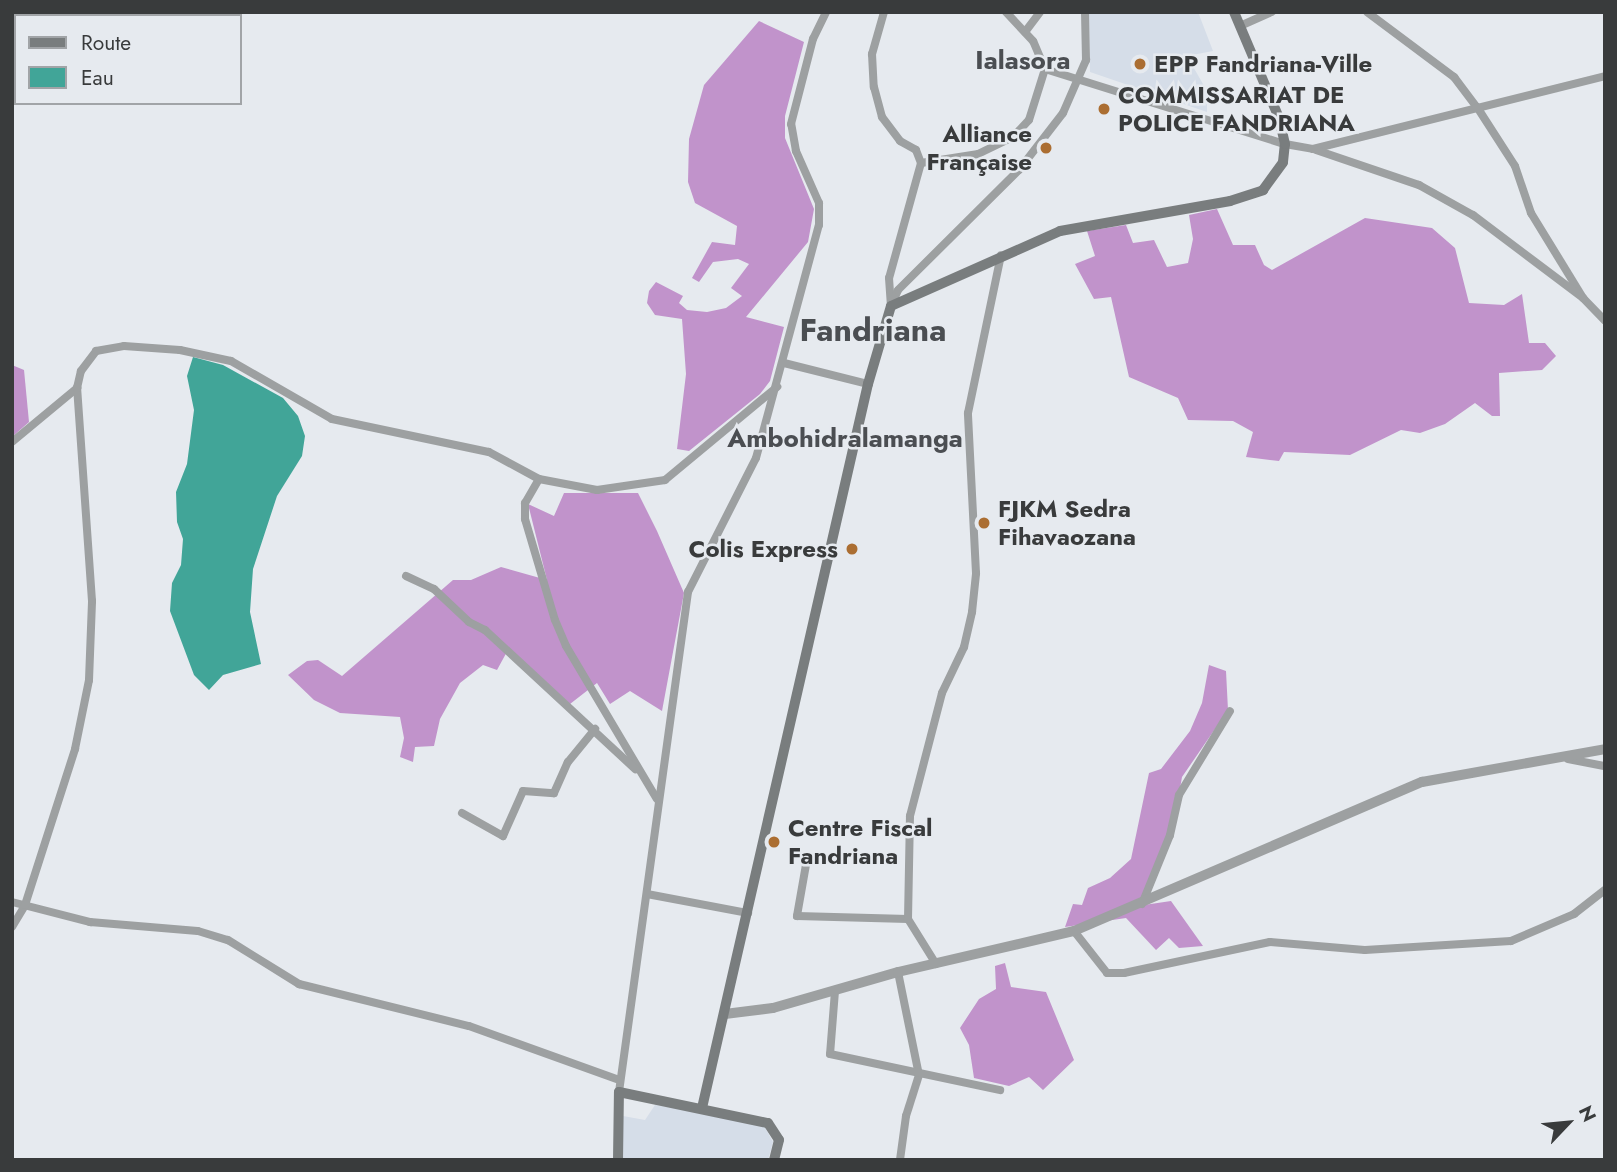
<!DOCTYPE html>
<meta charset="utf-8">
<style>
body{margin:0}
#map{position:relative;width:1617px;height:1172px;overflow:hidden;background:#e6eaef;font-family:Jost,sans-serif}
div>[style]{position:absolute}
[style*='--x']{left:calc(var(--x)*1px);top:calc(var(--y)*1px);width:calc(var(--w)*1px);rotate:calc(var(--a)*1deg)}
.built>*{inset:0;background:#d5dde8}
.forest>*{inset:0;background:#c193cb}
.water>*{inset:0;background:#41a598}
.minor>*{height:8px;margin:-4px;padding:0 4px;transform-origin:4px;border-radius:4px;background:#9da0a1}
.tertiary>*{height:10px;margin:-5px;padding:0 5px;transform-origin:5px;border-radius:5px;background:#9da0a1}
.secondary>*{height:10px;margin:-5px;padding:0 5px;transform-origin:5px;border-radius:5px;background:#797d7e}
.dots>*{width:19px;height:19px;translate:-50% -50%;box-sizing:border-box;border:4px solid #e6eaef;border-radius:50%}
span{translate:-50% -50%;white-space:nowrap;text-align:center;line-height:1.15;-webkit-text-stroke:5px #e6eaef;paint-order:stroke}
.poi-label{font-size:24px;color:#393b3c;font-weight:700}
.left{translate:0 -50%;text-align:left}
.right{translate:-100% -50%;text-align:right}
.neighbourhood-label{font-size:26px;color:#4b4e52;font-weight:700}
.district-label{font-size:32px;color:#4b4e52;font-weight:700}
.frame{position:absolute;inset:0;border:14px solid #393b3c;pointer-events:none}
.legend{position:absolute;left:14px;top:14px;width:228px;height:91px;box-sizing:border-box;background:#e6eaef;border:2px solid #a1a4a7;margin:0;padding:9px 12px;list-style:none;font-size:21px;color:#393b3c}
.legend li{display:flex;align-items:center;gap:14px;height:35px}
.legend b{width:35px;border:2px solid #a1a4a7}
.north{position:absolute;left:1533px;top:1088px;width:70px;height:70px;-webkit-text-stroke:5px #e6eaef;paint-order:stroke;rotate:64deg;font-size:19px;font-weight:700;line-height:28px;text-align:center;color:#393b3c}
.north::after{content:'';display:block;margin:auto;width:24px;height:32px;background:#393b3c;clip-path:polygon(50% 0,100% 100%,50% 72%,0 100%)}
</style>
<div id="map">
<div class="built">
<div style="clip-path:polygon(1089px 12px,1198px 12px,1213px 51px,1187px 56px,1207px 91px,1207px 112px,1090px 72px)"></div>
<div style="clip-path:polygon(655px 1105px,762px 1122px,773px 1142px,768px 1160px,618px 1160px,623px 1116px,645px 1120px)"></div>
</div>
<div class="forest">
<div style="clip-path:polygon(759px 21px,804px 42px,785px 116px,785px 138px,814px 209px,808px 242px,746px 317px,784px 327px,770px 381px,760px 394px,689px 451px,677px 449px,686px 374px,682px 319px,655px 315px,647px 303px,649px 291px,656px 282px,683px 296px,679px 303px,687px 310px,707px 312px,726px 308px,742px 296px,731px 288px,749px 264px,738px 259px,713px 262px,699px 282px,692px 278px,712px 242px,735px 245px,737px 226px,695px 203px,688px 182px,689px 139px,704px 85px)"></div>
<div style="clip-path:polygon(1217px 209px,1233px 245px,1255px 245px,1264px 265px,1272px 270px,1365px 218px,1432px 228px,1455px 248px,1469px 303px,1504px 305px,1522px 294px,1529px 343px,1545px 343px,1556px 356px,1542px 370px,1499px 373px,1500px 416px,1492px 416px,1475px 403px,1445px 424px,1420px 433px,1401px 430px,1350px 455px,1284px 452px,1279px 461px,1246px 457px,1253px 432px,1233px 421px,1188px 420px,1178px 398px,1129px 377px,1111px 297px,1094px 299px,1075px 264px,1095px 256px,1087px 231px,1126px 225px,1133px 243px,1154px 240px,1167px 267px,1188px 263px,1193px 239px,1189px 215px)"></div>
<div style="clip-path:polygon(12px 365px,24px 370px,29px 422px,12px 437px)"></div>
<div style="clip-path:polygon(564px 493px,638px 493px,657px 531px,684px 593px,662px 711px,630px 691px,610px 704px,597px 683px,570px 704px,509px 648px,497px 670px,483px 665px,460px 683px,440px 719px,434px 746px,415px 747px,413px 762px,400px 757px,404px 738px,400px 717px,340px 713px,314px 700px,288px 675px,307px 661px,318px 660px,342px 676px,453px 580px,471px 580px,501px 567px,547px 580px,528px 504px,554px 516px)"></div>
<div style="clip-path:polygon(1209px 665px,1226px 671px,1228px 710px,1182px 777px,1174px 823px,1144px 905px,1171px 901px,1203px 946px,1179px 948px,1169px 938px,1156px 950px,1126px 918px,1065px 927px,1073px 904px,1082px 905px,1088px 888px,1110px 878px,1131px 859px,1149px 773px,1161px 769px,1190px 731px,1202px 703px)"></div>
<div style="clip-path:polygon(1005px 963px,1011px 987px,1046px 992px,1074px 1060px,1043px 1090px,1029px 1077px,1009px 1086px,974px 1078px,969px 1045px,960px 1028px,979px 999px,996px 989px,995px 966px)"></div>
</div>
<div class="water">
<div style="clip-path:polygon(193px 357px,223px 365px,283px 398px,298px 416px,305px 436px,302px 456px,277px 496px,253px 569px,250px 612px,261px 664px,223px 675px,209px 690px,194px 675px,170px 611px,172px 583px,181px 565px,183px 539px,177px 522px,176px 492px,187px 464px,194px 410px,187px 376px)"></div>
</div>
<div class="minor">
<div style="--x:884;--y:12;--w:44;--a:105.9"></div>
<div style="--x:872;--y:54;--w:33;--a:87"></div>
<div style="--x:874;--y:87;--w:31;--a:75"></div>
<div style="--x:882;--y:117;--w:30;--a:53"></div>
<div style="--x:900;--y:141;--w:18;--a:29"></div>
<div style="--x:916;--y:150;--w:14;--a:69"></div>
<div style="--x:921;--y:163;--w:119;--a:105.5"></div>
<div style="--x:889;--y:278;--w:26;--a:86"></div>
<div style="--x:1367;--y:12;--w:109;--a:36.8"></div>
<div style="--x:1454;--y:77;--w:38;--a:53"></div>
<div style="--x:1477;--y:107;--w:70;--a:57.2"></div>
<div style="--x:1515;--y:166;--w:50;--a:71.2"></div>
<div style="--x:1531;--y:213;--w:100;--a:58.5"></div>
<div style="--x:1240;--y:26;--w:35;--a:-24"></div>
<div style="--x:1025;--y:32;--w:25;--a:-53"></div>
<div style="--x:1045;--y:69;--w:251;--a:17.4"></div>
<div style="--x:1285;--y:144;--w:28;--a:10"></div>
<div style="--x:1313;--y:149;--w:301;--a:-14"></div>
<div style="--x:1316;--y:150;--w:109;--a:18.8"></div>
<div style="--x:1419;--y:185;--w:62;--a:29.1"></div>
<div style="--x:1473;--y:215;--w:138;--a:37"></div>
<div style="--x:1583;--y:298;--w:32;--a:46"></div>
<div style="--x:921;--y:163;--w:58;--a:-9"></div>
<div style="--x:978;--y:154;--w:39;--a:-26"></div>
<div style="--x:1013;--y:137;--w:23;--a:-47"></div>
<div style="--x:1029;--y:120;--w:53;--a:-72.6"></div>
<div style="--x:1045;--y:69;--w:30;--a:-113"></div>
<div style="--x:1033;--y:41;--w:40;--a:-133"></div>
<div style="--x:891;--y:306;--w:17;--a:-66"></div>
<div style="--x:898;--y:290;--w:170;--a:-44.8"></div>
<div style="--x:1019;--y:170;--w:72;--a:-52.3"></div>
<div style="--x:1063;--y:113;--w:58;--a:-66.5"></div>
<div style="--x:1086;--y:60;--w:48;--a:-91.2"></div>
<div style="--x:784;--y:363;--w:87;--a:14"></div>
<div style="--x:12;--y:442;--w:85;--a:-39.7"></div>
<div style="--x:539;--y:479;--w:28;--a:120"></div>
<div style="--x:525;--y:503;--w:16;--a:90"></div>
<div style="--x:525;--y:519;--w:105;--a:73.5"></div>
<div style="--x:555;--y:620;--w:28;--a:67"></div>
<div style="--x:566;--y:646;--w:178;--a:59.3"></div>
<div style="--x:406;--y:576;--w:31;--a:25"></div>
<div style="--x:434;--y:589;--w:48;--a:43.3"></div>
<div style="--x:469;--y:622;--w:18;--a:27"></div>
<div style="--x:485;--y:630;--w:205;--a:42.8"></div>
<div style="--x:1568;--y:759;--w:38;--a:11"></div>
<div style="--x:462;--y:813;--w:47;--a:29.3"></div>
<div style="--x:503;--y:836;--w:49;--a:-66"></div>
<div style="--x:523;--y:791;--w:31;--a:4"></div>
<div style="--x:554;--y:793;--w:34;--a:-66"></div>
<div style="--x:568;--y:762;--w:43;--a:-50.7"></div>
<div style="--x:807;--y:859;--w:58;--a:100"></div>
<div style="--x:797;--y:916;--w:111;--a:1.5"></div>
<div style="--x:647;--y:894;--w:103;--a:10.7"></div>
<div style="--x:12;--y:902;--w:81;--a:14.4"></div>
<div style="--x:90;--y:922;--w:108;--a:4.8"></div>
<div style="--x:198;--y:931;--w:31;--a:17"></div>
<div style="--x:228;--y:940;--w:84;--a:31.8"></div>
<div style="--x:299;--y:984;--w:175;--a:13.9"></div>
<div style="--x:469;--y:1026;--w:159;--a:19.8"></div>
<div style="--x:1142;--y:904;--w:74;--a:-67.9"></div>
<div style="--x:1170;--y:835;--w:41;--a:-77.3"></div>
<div style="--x:1179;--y:795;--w:98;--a:-58.7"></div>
<div style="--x:12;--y:927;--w:26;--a:-59"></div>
<div style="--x:25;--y:905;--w:164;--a:-72.2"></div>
<div style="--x:75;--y:749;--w:70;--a:-78.5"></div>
<div style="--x:89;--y:680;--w:79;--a:-87.8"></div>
<div style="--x:92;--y:601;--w:214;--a:-94"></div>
<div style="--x:77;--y:388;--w:17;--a:-77"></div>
<div style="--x:81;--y:371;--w:25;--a:-53"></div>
<div style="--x:96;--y:351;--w:28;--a:-10"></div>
<div style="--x:124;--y:346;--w:56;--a:4.1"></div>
<div style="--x:180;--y:350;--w:52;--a:12.2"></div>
<div style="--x:231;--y:361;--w:116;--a:29.9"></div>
<div style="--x:332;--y:419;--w:160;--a:11.9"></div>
<div style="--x:489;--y:452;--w:57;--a:28.4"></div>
<div style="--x:539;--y:479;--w:59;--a:10.7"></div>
<div style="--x:597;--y:490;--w:69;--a:-8.4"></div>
<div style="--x:665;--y:480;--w:146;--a:-39.7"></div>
<div style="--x:1074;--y:931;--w:53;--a:51.8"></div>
<div style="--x:1107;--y:973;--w:17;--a:0"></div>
<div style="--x:1124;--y:973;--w:149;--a:-12"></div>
<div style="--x:1270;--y:942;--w:95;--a:4.8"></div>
<div style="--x:1365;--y:950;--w:146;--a:-3.5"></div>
<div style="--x:1511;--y:941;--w:69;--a:-23.2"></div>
<div style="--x:1574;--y:914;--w:39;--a:-38"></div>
<div style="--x:936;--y:964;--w:53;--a:-121.9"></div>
<div style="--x:908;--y:919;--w:103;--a:-88.9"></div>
<div style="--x:910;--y:816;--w:127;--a:-75.4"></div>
<div style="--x:942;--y:693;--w:51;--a:-64.4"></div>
<div style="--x:964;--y:647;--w:36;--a:-77"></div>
<div style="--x:972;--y:612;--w:39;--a:-84"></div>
<div style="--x:976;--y:573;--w:160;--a:-92.9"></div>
<div style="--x:968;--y:413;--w:161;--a:-78.2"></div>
<div style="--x:898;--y:972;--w:105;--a:78.5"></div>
<div style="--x:919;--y:1075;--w:43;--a:107.6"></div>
<div style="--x:906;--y:1116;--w:44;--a:97.8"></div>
<div style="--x:835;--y:991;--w:63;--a:94.5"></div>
<div style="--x:830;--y:1054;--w:174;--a:12"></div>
<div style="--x:619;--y:1092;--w:505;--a:-82.14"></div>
<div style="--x:688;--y:592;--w:150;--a:-63.1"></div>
<div style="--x:756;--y:458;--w:241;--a:-74.9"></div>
<div style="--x:819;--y:225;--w:22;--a:-90"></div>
<div style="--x:819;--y:203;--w:57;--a:-113.9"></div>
<div style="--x:796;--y:151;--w:27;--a:-100"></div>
<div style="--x:791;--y:124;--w:88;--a:-75.5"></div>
<div style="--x:813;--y:39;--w:30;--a:-64"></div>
</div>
<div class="tertiary">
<div style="--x:725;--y:1014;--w:48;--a:-7.1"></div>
<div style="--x:773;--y:1008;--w:130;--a:-16.1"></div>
<div style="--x:898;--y:972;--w:181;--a:-13.1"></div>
<div style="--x:1074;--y:931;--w:379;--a:-23.2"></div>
<div style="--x:1422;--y:782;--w:186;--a:-10.2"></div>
</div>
<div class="secondary">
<div style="--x:702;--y:1108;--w:743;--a:-77.09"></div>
<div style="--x:868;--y:384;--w:81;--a:-73.6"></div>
<div style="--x:891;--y:306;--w:185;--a:-23.9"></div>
<div style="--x:1060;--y:231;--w:173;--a:-10"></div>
<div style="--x:1230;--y:201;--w:35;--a:-18"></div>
<div style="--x:1263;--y:190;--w:34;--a:-54"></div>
<div style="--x:1283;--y:162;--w:18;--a:-84"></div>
<div style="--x:1285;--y:144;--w:27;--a:-103"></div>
<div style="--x:1279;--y:118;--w:115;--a:-113"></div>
<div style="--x:618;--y:1160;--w:68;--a:-89.2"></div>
<div style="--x:619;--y:1092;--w:152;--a:11.8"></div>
<div style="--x:768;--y:1123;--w:20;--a:57"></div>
<div style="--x:779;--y:1140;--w:21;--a:104"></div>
</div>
<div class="dots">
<div style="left:1140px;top:64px;background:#ab6e32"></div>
<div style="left:1104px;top:109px;background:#ab6e32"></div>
<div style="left:1046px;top:148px;background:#ab6e32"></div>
<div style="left:984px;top:523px;background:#ab6e32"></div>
<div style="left:852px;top:549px;background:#ab6e32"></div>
<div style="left:774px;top:842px;background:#ab6e32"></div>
</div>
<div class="poi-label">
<span class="left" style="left:1154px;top:64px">EPP Fandriana-Ville</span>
<span class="left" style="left:1118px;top:109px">COMMISSARIAT DE<br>POLICE FANDRIANA</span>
<span class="right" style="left:1032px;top:148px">Alliance<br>Française</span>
<span class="left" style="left:998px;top:523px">FJKM Sedra<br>Fihavaozana</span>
<span class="right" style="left:838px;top:549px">Colis Express</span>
<span class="left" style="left:788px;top:842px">Centre Fiscal<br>Fandriana</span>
</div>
<div class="neighbourhood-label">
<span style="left:1023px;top:61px">Ialasora</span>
<span style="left:845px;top:439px">Ambohidralamanga</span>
</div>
<div class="district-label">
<span style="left:873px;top:330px">Fandriana</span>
</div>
<div class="frame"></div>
<ul class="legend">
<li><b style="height:9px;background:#797d7e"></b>Route</li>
<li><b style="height:19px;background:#41a598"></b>Eau</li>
</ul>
<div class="north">N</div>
</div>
